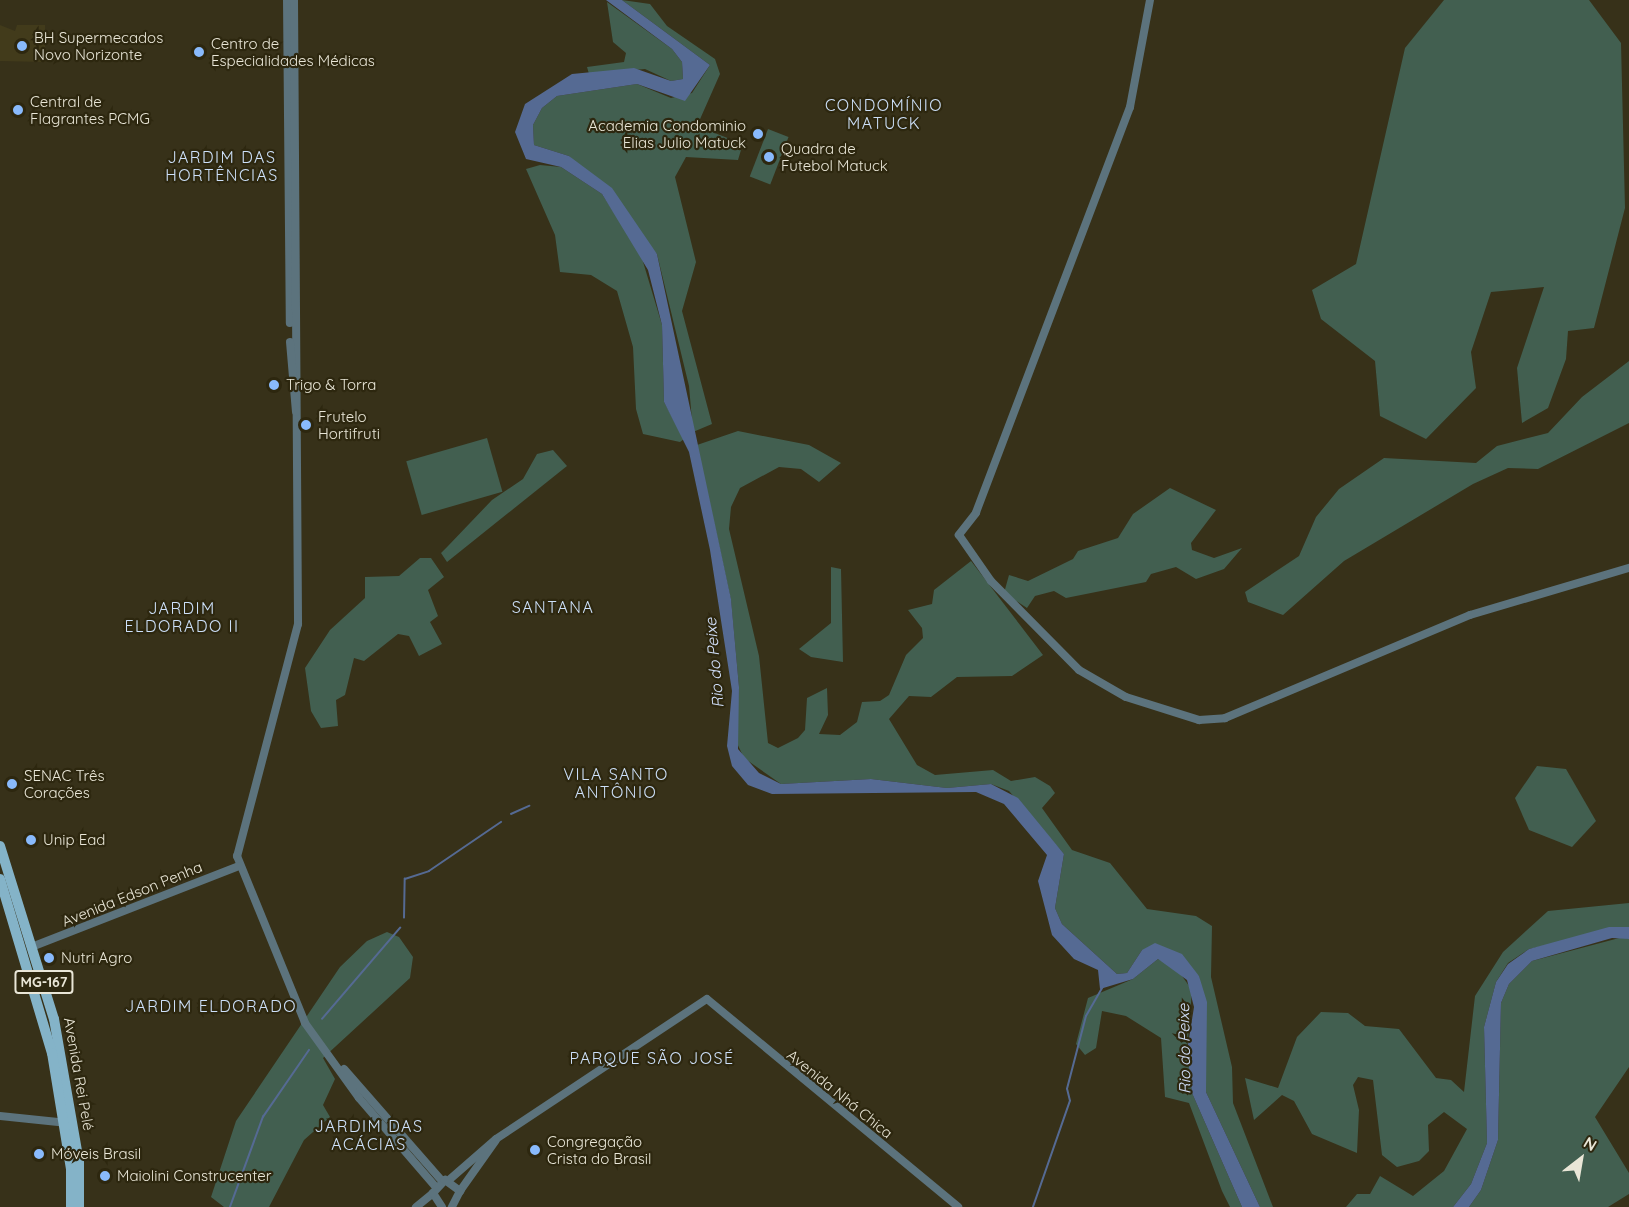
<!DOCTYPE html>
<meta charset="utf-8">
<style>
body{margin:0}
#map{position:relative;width:1629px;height:1207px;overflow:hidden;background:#373119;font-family:Quicksand,sans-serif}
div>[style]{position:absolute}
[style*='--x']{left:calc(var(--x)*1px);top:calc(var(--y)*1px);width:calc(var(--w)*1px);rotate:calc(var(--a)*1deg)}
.built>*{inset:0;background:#423b1b}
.green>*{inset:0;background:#425f50;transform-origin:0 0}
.water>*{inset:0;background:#556a93}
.stream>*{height:1.5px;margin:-0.75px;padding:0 0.75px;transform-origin:0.75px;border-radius:0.75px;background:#556a93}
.minor>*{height:8px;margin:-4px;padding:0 4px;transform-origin:4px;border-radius:4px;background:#5c737d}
.major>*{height:10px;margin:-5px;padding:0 5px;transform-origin:5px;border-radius:5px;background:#84b3c8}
.dots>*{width:16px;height:16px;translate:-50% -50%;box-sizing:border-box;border:3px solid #2d270f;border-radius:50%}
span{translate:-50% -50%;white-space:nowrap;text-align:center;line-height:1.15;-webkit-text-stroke:4.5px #2d270f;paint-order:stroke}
.shield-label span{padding:2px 4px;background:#2d270f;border:2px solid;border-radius:4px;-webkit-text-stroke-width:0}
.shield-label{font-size:14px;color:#e9e6d7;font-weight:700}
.poi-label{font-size:15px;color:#e9e6d7}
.left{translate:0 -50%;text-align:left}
.right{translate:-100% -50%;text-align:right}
.street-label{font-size:15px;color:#e9e6d7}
.neighbourhood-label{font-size:16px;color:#cde0f9;letter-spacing:1.5px}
.water-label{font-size:16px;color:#d2e0fb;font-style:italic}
.north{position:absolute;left:1551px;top:1129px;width:60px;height:60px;-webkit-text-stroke:4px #2d270f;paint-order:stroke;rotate:31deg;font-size:16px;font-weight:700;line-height:24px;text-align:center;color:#e9e6d7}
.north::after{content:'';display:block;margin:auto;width:21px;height:27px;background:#e9e6d7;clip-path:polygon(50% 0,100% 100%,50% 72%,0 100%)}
</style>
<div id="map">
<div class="built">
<div style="clip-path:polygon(0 25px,15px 31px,17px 25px,45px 25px,45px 62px,0 61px)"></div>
</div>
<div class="green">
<div style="clip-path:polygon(622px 0,650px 4px,667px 26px,715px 59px,720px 74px,697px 126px,730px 139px,741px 150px,738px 160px,686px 157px,675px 177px,696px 262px,682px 311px,712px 424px,693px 432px,689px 386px,657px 254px,569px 156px,534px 145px,533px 125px,542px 108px,557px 96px,637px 84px,671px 98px,692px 93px,710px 65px)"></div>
<div style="clip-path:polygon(1444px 0,1589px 0,1621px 43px,1625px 208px,1594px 328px,1568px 331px,1566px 359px,1548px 408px,1522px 423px,1517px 368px,1544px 287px,1491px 292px,1471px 352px,1476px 388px,1426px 439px,1380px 416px,1375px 361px,1321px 319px,1312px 290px,1356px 264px,1405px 48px)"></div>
<div style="clip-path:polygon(607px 2px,672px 49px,682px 62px,683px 79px,671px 81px,645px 69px,589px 74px,587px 67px,624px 62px,626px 53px,613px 42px)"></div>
<div style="left:768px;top:129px;width:22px;height:51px;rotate:21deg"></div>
<div style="clip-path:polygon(540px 165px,561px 167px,602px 194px,641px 255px,662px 325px,664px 402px,684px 439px,680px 442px,643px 434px,636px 409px,633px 347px,617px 291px,591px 275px,560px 272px,555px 235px,526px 169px)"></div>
<div style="clip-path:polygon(1629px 361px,1629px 423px,1538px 469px,1508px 468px,1473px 484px,1344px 561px,1283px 615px,1248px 602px,1245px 592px,1299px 556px,1316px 517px,1339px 489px,1384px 458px,1476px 463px,1497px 446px,1548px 433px,1582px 397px)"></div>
<div style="clip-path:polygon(738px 431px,809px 445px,841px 463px,819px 482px,801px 469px,779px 467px,740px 488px,731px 507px,729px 529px,759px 656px,768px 743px,778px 748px,798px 738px,805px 730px,807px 698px,827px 688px,828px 715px,819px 734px,840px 735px,857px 722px,862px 702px,880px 701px,889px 695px,906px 655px,923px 638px,922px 628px,908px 610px,932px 604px,934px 590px,971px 561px,1043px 655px,1012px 676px,957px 677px,931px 697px,909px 696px,889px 719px,917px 765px,935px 775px,993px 770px,1011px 781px,1035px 777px,1050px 786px,1055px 793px,1042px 808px,1072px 850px,1110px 863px,1147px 909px,1196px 916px,1212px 926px,1211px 977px,1232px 1067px,1233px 1103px,1273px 1207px,1260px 1207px,1206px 1092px,1199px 976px,1142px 950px,1127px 973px,1117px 974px,1062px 924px,1055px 908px,1064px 854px,1009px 791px,991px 784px,947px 788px,871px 779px,781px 784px,744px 758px,735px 739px,739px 687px,731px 600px,697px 445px)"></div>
<div style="left:487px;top:438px;width:56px;height:84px;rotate:74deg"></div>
<div style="clip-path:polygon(553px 450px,567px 466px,447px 562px,441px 553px,448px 546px,492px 500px,523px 479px,537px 454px)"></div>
<div style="clip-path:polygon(1170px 488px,1216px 510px,1191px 543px,1192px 550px,1214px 558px,1242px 548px,1224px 569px,1196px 579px,1176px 567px,1151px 574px,1146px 582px,1066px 598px,1054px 591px,1035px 596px,1027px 608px,1004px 593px,1009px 575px,1028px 581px,1073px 559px,1078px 551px,1118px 538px,1133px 514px)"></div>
<div style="clip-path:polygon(420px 558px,431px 558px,444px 577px,428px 590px,438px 616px,430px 622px,442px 644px,419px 656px,409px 636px,398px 634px,364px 661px,354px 658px,345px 695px,336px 700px,338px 726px,321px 728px,311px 711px,305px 668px,330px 630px,365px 598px,365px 577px,399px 576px)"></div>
<div style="clip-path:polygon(831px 567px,841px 569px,843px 662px,811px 657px,799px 649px,831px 623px)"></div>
<div style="clip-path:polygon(1537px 766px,1566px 769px,1596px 821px,1572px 847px,1529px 830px,1515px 798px)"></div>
<div style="clip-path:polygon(1629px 903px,1629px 927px,1529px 949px,1508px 963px,1496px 982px,1484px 1027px,1487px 1143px,1471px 1184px,1453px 1207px,1346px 1207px,1357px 1194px,1370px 1194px,1380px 1176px,1413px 1196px,1444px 1171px,1467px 1129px,1444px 1112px,1428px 1125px,1429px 1151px,1419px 1161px,1397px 1167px,1382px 1155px,1373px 1080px,1358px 1077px,1353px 1085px,1359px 1110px,1357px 1153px,1312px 1134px,1294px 1101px,1282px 1095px,1254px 1120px,1245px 1078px,1278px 1088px,1297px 1037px,1321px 1012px,1348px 1013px,1365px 1026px,1399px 1029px,1436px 1078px,1451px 1080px,1464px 1092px,1475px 996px,1503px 952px,1548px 911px)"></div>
<div style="clip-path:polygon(387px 932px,399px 937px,413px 957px,410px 978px,323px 1058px,335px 1079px,323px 1105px,330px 1117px,304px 1140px,269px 1207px,224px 1207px,211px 1197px,236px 1121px,340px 967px,367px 941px)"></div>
<div style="clip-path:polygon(1623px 937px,1629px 939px,1629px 1067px,1595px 1117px,1629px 1173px,1629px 1194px,1608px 1207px,1469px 1207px,1481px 1190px,1498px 1140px,1501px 1003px,1509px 984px,1532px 961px)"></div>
<div style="clip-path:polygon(1158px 959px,1177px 969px,1192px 990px,1187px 1051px,1192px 1093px,1242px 1207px,1230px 1207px,1222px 1191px,1189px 1103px,1165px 1097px,1161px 1038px,1126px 1016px,1102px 1011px,1096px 1048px,1085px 1055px,1076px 1044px,1088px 998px,1133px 979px)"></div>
</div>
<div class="water">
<div style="clip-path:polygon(606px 0,622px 0,710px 65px,685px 101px,637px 84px,557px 96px,542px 108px,533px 125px,534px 145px,569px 156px,612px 188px,657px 254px,731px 599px,739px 687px,738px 749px,759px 773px,781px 784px,871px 779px,947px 788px,991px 784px,1018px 798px,1064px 854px,1055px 908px,1062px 924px,1117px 974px,1127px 973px,1142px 950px,1155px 943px,1182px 954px,1199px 976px,1207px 1002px,1206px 1092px,1260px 1207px,1242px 1207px,1192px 1093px,1187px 1051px,1194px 1007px,1187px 980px,1158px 959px,1133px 979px,1100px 989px,1098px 970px,1074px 959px,1052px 935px,1038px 881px,1047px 855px,1004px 804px,976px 792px,772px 794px,748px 785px,732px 766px,727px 746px,732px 691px,710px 550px,689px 452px,664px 402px,662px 325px,648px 270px,602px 194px,561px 167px,526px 159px,515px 132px,525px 104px,572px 74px,634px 68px,671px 81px,683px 79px,682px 62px,672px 49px)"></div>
<div style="clip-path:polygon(1609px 927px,1629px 927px,1629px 939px,1612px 938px,1532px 961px,1509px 984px,1501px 1003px,1498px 1140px,1481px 1190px,1469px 1207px,1453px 1207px,1471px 1184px,1487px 1143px,1484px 1027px,1496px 982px,1508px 964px,1529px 949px)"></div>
</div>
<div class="stream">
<div style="--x:511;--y:814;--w:20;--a:-24"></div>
<div style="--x:404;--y:918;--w:39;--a:-89"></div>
<div style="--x:405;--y:879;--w:25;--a:-18"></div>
<div style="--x:429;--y:871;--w:87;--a:-34.2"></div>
<div style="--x:322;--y:1019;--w:120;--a:-49.4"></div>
<div style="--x:230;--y:1207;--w:96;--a:-69.9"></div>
<div style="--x:263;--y:1117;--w:81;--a:-55.5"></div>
<div style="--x:1033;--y:1207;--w:112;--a:-70.8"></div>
<div style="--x:1070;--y:1101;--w:12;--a:-104"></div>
<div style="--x:1067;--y:1089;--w:75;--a:-75.4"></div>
<div style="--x:1086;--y:1016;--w:34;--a:-60"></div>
</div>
<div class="minor">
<div style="--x:287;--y:0;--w:323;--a:89.5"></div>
<div style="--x:294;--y:0;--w:624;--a:89.63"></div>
<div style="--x:298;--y:624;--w:240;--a:104.7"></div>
<div style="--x:237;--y:856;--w:180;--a:67.8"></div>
<div style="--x:305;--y:1023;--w:92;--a:54.2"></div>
<div style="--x:359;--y:1098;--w:116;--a:49.2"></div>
<div style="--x:1150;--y:0;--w:109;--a:100.6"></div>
<div style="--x:1130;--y:107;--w:434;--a:110.8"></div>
<div style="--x:976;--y:513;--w:28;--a:128"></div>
<div style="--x:959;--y:535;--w:56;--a:55.2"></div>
<div style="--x:991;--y:581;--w:125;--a:45.3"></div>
<div style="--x:1079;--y:670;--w:54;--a:29.9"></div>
<div style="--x:1126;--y:697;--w:77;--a:17.5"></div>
<div style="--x:1199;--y:720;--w:26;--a:-4"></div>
<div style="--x:1225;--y:718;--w:266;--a:-22.8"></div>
<div style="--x:1470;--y:615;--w:166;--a:-16.5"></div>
<div style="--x:290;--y:342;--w:70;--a:85.1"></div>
<div style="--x:34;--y:946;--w:220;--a:-21.3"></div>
<div style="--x:344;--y:1069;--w:149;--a:48.8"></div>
<div style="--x:0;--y:1116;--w:68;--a:5.9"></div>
<div style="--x:449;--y:1180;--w:62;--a:-41.1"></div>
<div style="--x:496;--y:1139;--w:253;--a:-33.6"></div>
<div style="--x:707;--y:999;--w:326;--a:39.6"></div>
<div style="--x:460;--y:1191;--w:62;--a:-54.8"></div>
<div style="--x:416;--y:1207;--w:22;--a:-39"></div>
<div style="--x:442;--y:1207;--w:17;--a:-123"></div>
<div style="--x:433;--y:1193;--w:18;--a:-47"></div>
<div style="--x:445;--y:1180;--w:19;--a:36"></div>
<div style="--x:460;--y:1191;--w:18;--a:117"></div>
</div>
<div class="major">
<div style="--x:0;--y:846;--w:181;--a:72.7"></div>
<div style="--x:54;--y:1019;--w:145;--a:80.1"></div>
<div style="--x:79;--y:1162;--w:45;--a:90"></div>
<div style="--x:0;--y:879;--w:182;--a:73.4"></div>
<div style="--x:52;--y:1053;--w:118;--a:80.7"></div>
<div style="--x:71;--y:1169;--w:38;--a:90"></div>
</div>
<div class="dots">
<div style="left:22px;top:46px;background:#89bafc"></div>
<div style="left:199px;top:52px;background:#89bafc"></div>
<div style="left:18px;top:110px;background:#89bafc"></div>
<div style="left:758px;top:134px;background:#89bafc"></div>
<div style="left:769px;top:157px;background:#89bafc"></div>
<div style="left:274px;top:385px;background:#89bafc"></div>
<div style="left:306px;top:425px;background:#89bafc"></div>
<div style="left:12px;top:784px;background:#89bafc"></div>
<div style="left:31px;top:840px;background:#89bafc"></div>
<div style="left:49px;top:958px;background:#89bafc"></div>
<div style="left:535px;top:1150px;background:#89bafc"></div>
<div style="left:39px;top:1154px;background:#89bafc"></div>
<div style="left:105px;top:1176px;background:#89bafc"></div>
</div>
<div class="shield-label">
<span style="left:44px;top:982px">MG-167</span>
</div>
<div class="poi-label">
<span class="left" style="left:34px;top:46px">BH Supermecados<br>Novo Norizonte</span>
<span class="left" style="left:211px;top:52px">Centro de<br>Especialidades Médicas</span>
<span class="left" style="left:30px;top:110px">Central de<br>Flagrantes PCMG</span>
<span class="right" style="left:746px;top:134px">Academia Condominio<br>Elias Julio Matuck</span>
<span class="left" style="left:781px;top:157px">Quadra de<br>Futebol Matuck</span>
<span class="left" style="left:286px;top:385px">Trigo &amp; Torra</span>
<span class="left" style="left:318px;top:425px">Frutelo<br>Hortifruti</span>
<span class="left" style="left:24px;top:784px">SENAC Três<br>Corações</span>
<span class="left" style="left:43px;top:840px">Unip Ead</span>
<span class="left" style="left:61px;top:958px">Nutri Agro</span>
<span class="left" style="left:547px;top:1150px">Congregação<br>Crista do Brasil</span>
<span class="left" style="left:51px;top:1154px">Móveis Brasil</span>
<span class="left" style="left:117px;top:1176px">Maiolini Construcenter</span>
</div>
<div class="street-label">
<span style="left:132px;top:894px;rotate:-22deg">Avenida Edson Penha</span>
<span style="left:79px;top:1074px;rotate:80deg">Avenida Rei Pelé</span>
<span style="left:840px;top:1094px;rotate:39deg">Avenida Nhá Chica</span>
</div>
<div class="neighbourhood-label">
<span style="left:884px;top:114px">CONDOMÍNIO<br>MATUCK</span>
<span style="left:222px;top:166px">JARDIM DAS<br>HORTÊNCIAS</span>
<span style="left:553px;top:607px">SANTANA</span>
<span style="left:182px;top:617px">JARDIM<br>ELDORADO II</span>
<span style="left:616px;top:783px">VILA SANTO<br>ANTÔNIO</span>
<span style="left:211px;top:1006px">JARDIM ELDORADO</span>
<span style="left:652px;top:1058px">PARQUE SÃO JOSÉ</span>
<span style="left:369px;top:1135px">JARDIM DAS<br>ACÁCIAS</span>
</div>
<div class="water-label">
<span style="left:714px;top:663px;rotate:-95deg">Rio do Peixe</span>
<span style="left:1184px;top:1049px;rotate:-91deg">Rio do Peixe</span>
</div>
<div class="north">N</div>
</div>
